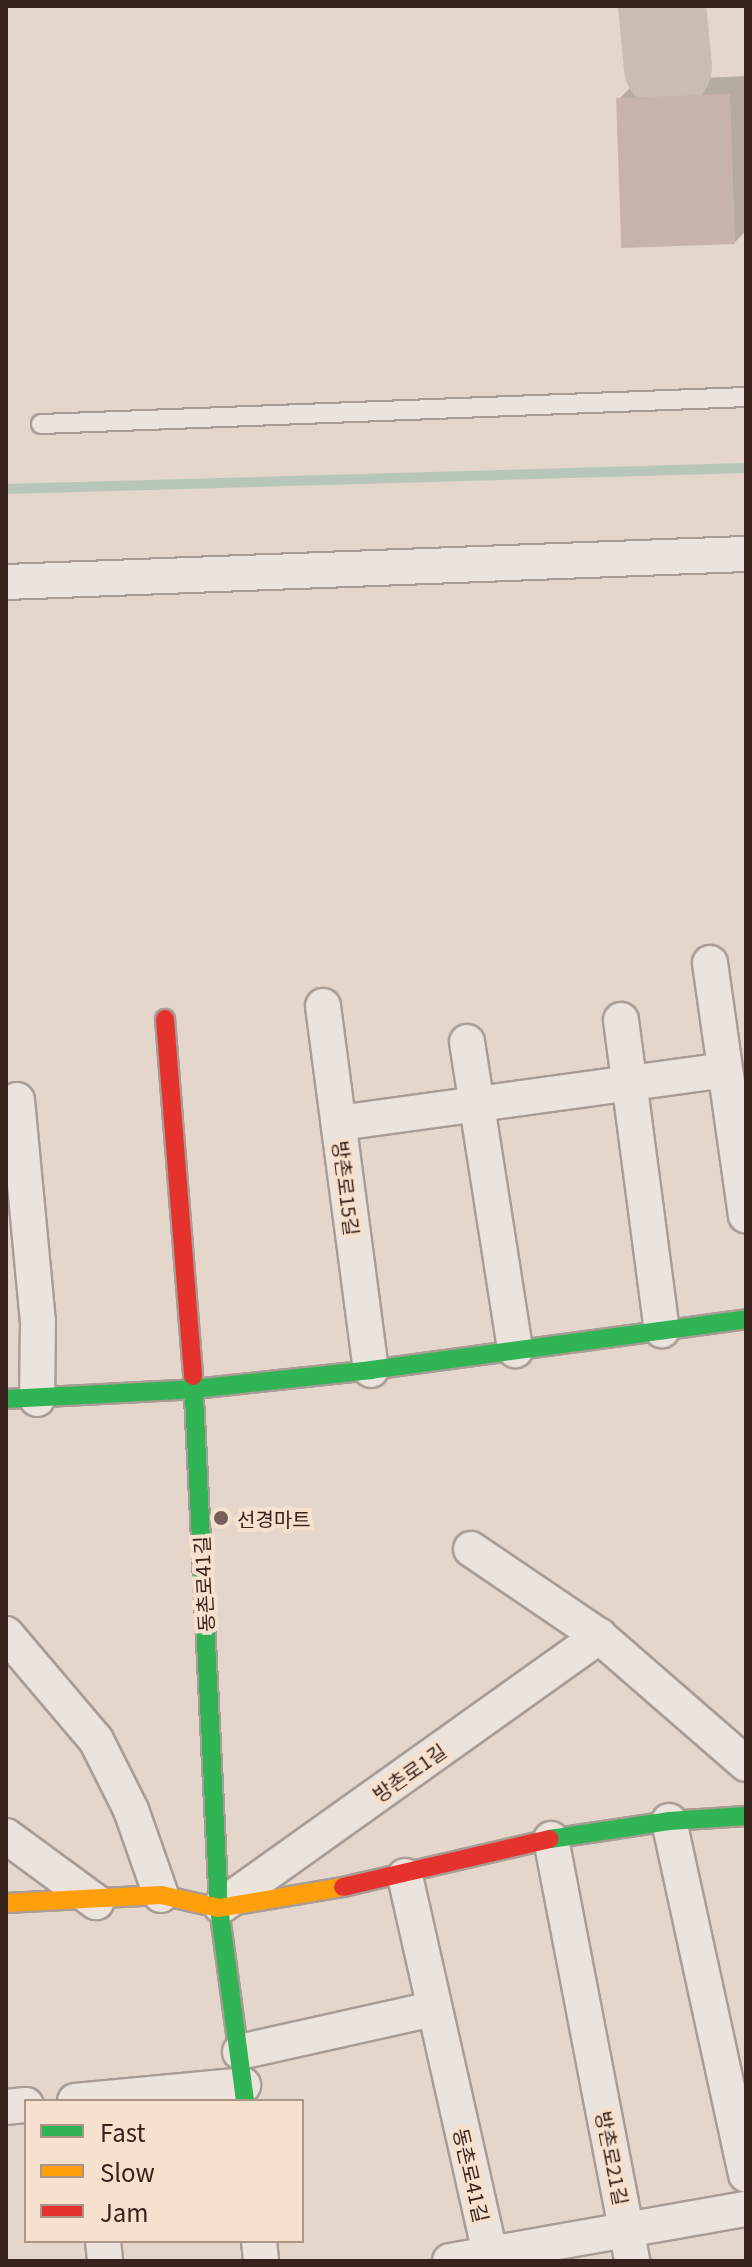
<!DOCTYPE html>
<meta charset="utf-8">
<style>
body{margin:0}
#map{position:relative;width:752px;height:2267px;overflow:hidden;background:#e4d6ca;font-family:Georgia,"Noto Sans KR",serif}
div>[style]{position:absolute}
[style*='--x']{left:calc(var(--x)*1px);top:calc(var(--y)*1px);width:calc(var(--w)*1px);rotate:calc(var(--a)*1deg)}
.shadow>*{inset:0;background:#0003}
.stream>*{height:10px;margin:-5px;padding:0 5px;transform-origin:5px;border-radius:5px;background:#b6c7b8}
.taxiway>*{height:88px;margin:-44px;padding:0 44px;transform-origin:44px;border-radius:44px;background:#c8bcb3}
.building>*{inset:0;background:#c8b3ab;transform-origin:0 0}
.roads{filter:drop-shadow(2px 0 #a99c94) drop-shadow(-2px 0 #a99c94) drop-shadow(0 2px #a99c94) drop-shadow(0 -2px #a99c94)}
.lane>*{height:18px;margin:-9px;padding:0 9px;transform-origin:9px;border-radius:9px;background:#ece3dc}
.street>*{height:34px;margin:-17px;padding:0 17px;transform-origin:17px;border-radius:17px;background:#ece3dc}
.fast>*{height:18px;margin:-9px;padding:0 9px;transform-origin:9px;border-radius:9px;background:#30b455}
.slow>*{height:18px;margin:-9px;padding:0 9px;transform-origin:9px;border-radius:9px;background:#ff9f0a}
.jam>*{height:18px;margin:-9px;padding:0 9px;transform-origin:9px;border-radius:9px;background:#e5322d}
.dots>*{width:22px;height:22px;translate:-50% -50%;box-sizing:border-box;border:4px solid #f6e1ce;border-radius:50%}
span{translate:-50% -50%;white-space:nowrap;text-align:center;line-height:1.15;-webkit-text-stroke:8px #f6e1ce;paint-order:stroke}
.street-label{font-size:20px;color:#37221c}
.poi-label{font-size:20px;color:#37221c}
.left{translate:0 -50%;text-align:left}
.frame{position:absolute;inset:0;border:8px solid #37221c;pointer-events:none}
.legend{position:absolute;left:24px;top:2099px;width:280px;height:144px;box-sizing:border-box;background:#f6e1ce;border:2px solid #aa9587;margin:0;padding:10px 14px;list-style:none;font-size:24px;color:#37221c}
.legend li{display:flex;align-items:center;gap:16px;height:40px}
.legend b{width:40px;border:2px solid #aa9587}
</style>
<div id="map">
<div class="shadow">
<div style="clip-path:polygon(746px 76px,746px 231px,735px 242px,618px 100px,637px 81px)"></div>
</div>
<div class="stream">
<div style="--x:6;--y:489;--w:740;--a:-1.63"></div>
</div>
<div class="taxiway">
<div style="--x:662;--y:6;--w:61;--a:84.4"></div>
</div>
<div class="building">
<div style="left:730px;top:94px;width:150px;height:114px;rotate:88deg"></div>
</div>
<div class="roads">
<div class="lane">
<div style="--x:41;--y:424;--w:706;--a:-2.19"></div>
</div>
<div class="street">
<div style="--x:6;--y:582;--w:741;--a:-2.17"></div>
<div style="--x:710;--y:963;--w:255;--a:81.9"></div>
<div style="--x:323;--y:1006;--w:367;--a:82.5"></div>
<div style="--x:621;--y:1020;--w:313;--a:82.5"></div>
<div style="--x:467;--y:1042;--w:312;--a:81.1"></div>
<div style="--x:17;--y:1100;--w:222;--a:84.6"></div>
<div style="--x:38;--y:1321;--w:78;--a:90.7"></div>
<div style="--x:339;--y:1123;--w:389;--a:-7.8"></div>
<div style="--x:471;--y:1549;--w:155;--a:34.2"></div>
<div style="--x:599;--y:1636;--w:195;--a:41"></div>
<div style="--x:6;--y:1634;--w:139;--a:49.7"></div>
<div style="--x:96;--y:1740;--w:78;--a:63.4"></div>
<div style="--x:131;--y:1810;--w:90;--a:70.6"></div>
<div style="--x:669;--y:1821;--w:362;--a:77.7"></div>
<div style="--x:6;--y:1836;--w:112;--a:36.3"></div>
<div style="--x:551;--y:1839;--w:430;--a:79.1"></div>
<div style="--x:405;--y:1876;--w:385;--a:77.3"></div>
<div style="--x:221;--y:1906;--w:465;--a:-35.5"></div>
<div style="--x:240;--y:2052;--w:198;--a:-12.6"></div>
<div style="--x:75;--y:2101;--w:169;--a:-5.4"></div>
<div style="--x:6;--y:2107;--w:20;--a:-6"></div>
<div style="--x:103;--y:2241;--w:20;--a:84"></div>
<div style="--x:259;--y:2241;--w:20;--a:84"></div>
<div style="--x:450;--y:2261;--w:301;--a:-10"></div>
</div>
<div class="fast">
<div style="--x:193;--y:1376;--w:533;--a:87.2"></div>
<div style="--x:219;--y:1908;--w:195;--a:82.3"></div>
<div style="--x:6;--y:1399;--w:188;--a:-3"></div>
<div style="--x:194;--y:1389;--w:178;--a:-6.1"></div>
<div style="--x:371;--y:1370;--w:378;--a:-7.7"></div>
<div style="--x:550;--y:1839;--w:120;--a:-8.6"></div>
<div style="--x:669;--y:1821;--w:77;--a:-3.7"></div>
</div>
<div class="slow">
<div style="--x:6;--y:1903;--w:155;--a:-3"></div>
<div style="--x:161;--y:1895;--w:59;--a:12.6"></div>
<div style="--x:219;--y:1908;--w:126;--a:-9.6"></div>
</div>
<div class="jam">
<div style="--x:165;--y:1019;--w:358;--a:85.5"></div>
<div style="--x:343;--y:1887;--w:212;--a:-13.1"></div>
</div>
</div>
<div class="dots">
<div style="left:221px;top:1518px;background:#746159"></div>
</div>
<div class="street-label">
<span style="left:347px;top:1188px;rotate:83deg">방촌로15길</span>
<span style="left:203px;top:1584px;rotate:-93deg">동촌로41길</span>
<span style="left:409px;top:1772px;rotate:-35deg">방촌로1길</span>
<span style="left:613px;top:2158px;rotate:79deg">방촌로21길</span>
<span style="left:472px;top:2175px;rotate:77deg">동촌로41길</span>
</div>
<div class="poi-label">
<span class="left" style="left:237px;top:1518px">선경마트</span>
</div>
<div class="frame"></div>
<ul class="legend">
<li><b style="height:10px;background:#30b455"></b>Fast</li>
<li><b style="height:10px;background:#ff9f0a"></b>Slow</li>
<li><b style="height:10px;background:#e5322d"></b>Jam</li>
</ul>
</div>
